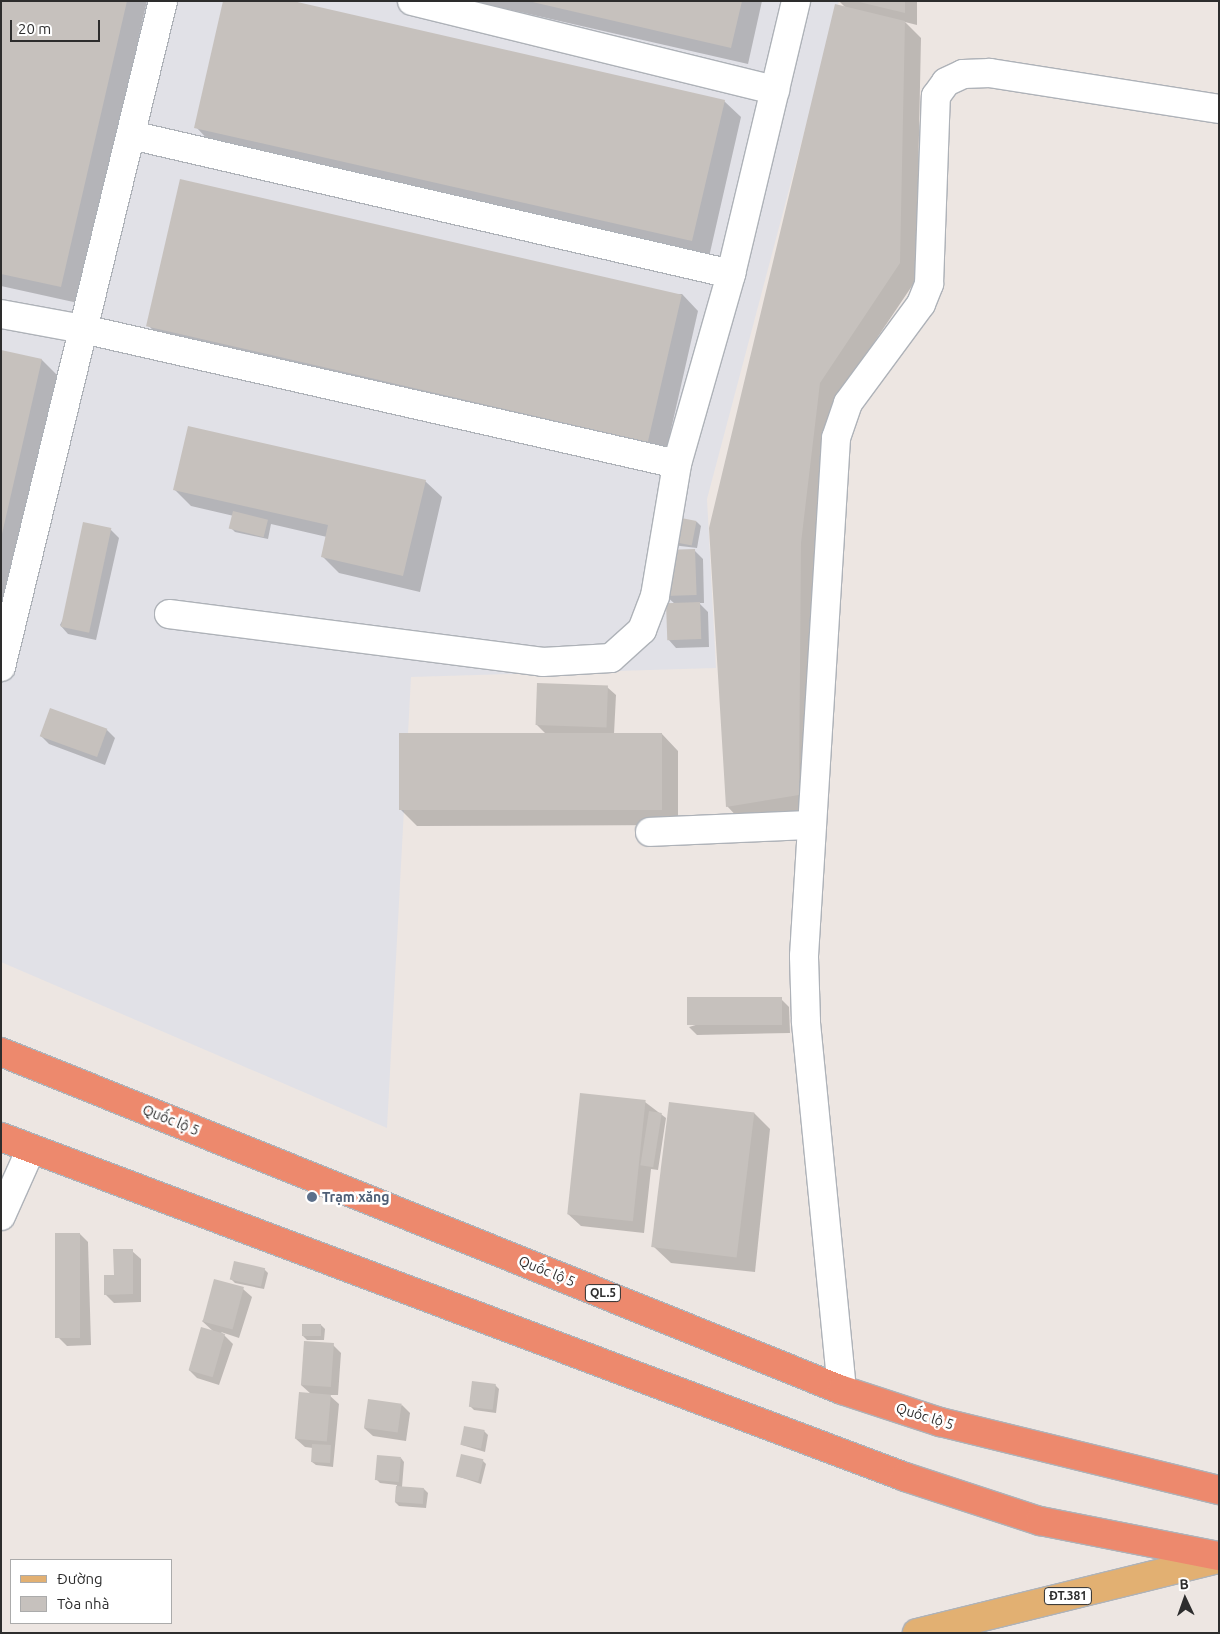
<!DOCTYPE html>
<meta charset="utf-8">
<style>
body{margin:0}
#map{position:relative;width:1220px;height:1634px;overflow:hidden;background:#ede6e2;font-family:Ubuntu,sans-serif}
div>[style]{position:absolute}
[style*='--x']{left:calc(var(--x)*1px);top:calc(var(--y)*1px);width:calc(var(--w)*1px);rotate:calc(var(--a)*1deg)}
.industrial>*{inset:0;background:#e1e1e7}
.shadow>*{inset:0;background:#0003}
.building>*{inset:0;background:#c6c1bd;transform-origin:0 0}
.roads{filter:drop-shadow(1px 0 #aeb2b8) drop-shadow(-1px 0 #aeb2b8) drop-shadow(0 1px #aeb2b8) drop-shadow(0 -1px #aeb2b8)}
.minor>*{height:28px;margin:-14px;padding:0 14px;transform-origin:14px;border-radius:14px;background:#fff}
.major>*{height:28px;margin:-14px;padding:0 14px;transform-origin:14px;border-radius:14px;background:#e2b072}
.highway>*{height:28px;margin:-14px;padding:0 14px;transform-origin:14px;border-radius:14px;background:#ed896d}
.dots>*{width:14px;height:14px;translate:-50% -50%;box-sizing:border-box;border:2px solid #fff;border-radius:50%}
span{translate:-50% -50%;white-space:nowrap;text-align:center;line-height:1.15;-webkit-text-stroke:5px #fff;paint-order:stroke}
.shield-label span{padding:1px 4px;background:#fff;border:1px solid;border-radius:4px;-webkit-text-stroke-width:0}
.shield-label{font-size:12px;color:#2d2d2d;font-weight:700}
.street-label{font-size:14px;color:#2d2d2d}
.service-label{font-size:14px;color:#4e5e75;font-weight:700}
.left{translate:0 -50%;text-align:left}
.frame{position:absolute;inset:0;border:2px solid #2d2d2d;pointer-events:none}
.legend{position:absolute;left:10px;top:1559px;width:162px;height:65px;box-sizing:border-box;background:#fff;border:1px solid #ababab;margin:0;padding:6px 9px;list-style:none;font-size:15px;color:#2d2d2d}
.legend li{display:flex;align-items:center;gap:10px;height:25px}
.legend b{width:25px;border:1px solid #ababab}
.north{position:absolute;left:1160px;top:1574px;width:50px;height:50px;-webkit-text-stroke:4px #fff;paint-order:stroke;rotate:357deg;font-size:14px;font-weight:700;line-height:20px;text-align:center;color:#2d2d2d}
.north::after{content:'';display:block;margin:auto;width:18px;height:22px;background:#2d2d2d;clip-path:polygon(50% 0,100% 100%,50% 72%,0 100%)}
.scale{position:absolute;left:10px;top:20px;width:90px;height:22px;box-sizing:border-box;border:2px solid #2d2d2d;border-top:0;padding-left:6px;font-size:15px;line-height:18px;white-space:nowrap;color:#2d2d2d;-webkit-text-stroke:4px #fff;paint-order:stroke}
</style>
<div id="map">
<div class="industrial">
<div style="clip-path:polygon(1px 1px,839px 1px,707px 499px,716px 668px,411px 677px,387px 1128px,1px 962px)"></div>
</div>
<div class="shadow">
<div style="clip-path:polygon(1px 1px,147px 1px,78px 303px,1px 286px)"></div>
<div style="clip-path:polygon(472px 1px,762px 1px,748px 64px)"></div>
<div style="clip-path:polygon(839px 1px,917px 1px,917px 25px,905px 22px,921px 38px,916px 280px,836px 399px,815px 811px,743px 823px,727px 806px,845px 7px)"></div>
<div style="clip-path:polygon(724px 101px,741px 117px,709px 257px,212px 144px,196px 127px)"></div>
<div style="clip-path:polygon(682px 294px,698px 311px,665px 456px,164px 342px,148px 325px)"></div>
<div style="clip-path:polygon(1px 351px,42px 360px,58px 376px,1px 624px)"></div>
<div style="clip-path:polygon(425px 481px,442px 497px,420px 592px,339px 573px,323px 557px,327px 537px,271px 524px,268px 539px,235px 532px,231px 528px,234px 516px,191px 506px,175px 490px)"></div>
<div style="clip-path:polygon(672px 518px,697px 522px,701px 526px,697px 548px,672px 545px)"></div>
<div style="clip-path:polygon(110px 529px,119px 538px,96px 640px,68px 634px,60px 625px)"></div>
<div style="clip-path:polygon(694px 550px,703px 559px,704px 603px,699px 603px,708px 612px,709px 647px,676px 648px,668px 639px,675px 604px,666px 596px)"></div>
<div style="clip-path:polygon(607px 687px,616px 695px,614px 734px,662px 734px,678px 751px,678px 825px,417px 826px,400px 809px,546px 734px,536px 724px)"></div>
<div style="clip-path:polygon(51px 710px,107px 730px,115px 738px,105px 765px,49px 744px,41px 736px)"></div>
<div style="clip-path:polygon(781px 999px,789px 1007px,790px 1033px,697px 1035px,689px 1027px)"></div>
<div style="clip-path:polygon(645px 1102px,666px 1118px,658px 1170px,651px 1169px,644px 1233px,581px 1226px,568px 1214px)"></div>
<div style="clip-path:polygon(754px 1113px,770px 1129px,755px 1272px,671px 1263px,654px 1247px)"></div>
<div style="clip-path:polygon(80px 1234px,88px 1242px,91px 1345px,67px 1346px,59px 1338px)"></div>
<div style="clip-path:polygon(132px 1251px,141px 1259px,141px 1302px,114px 1303px,105px 1294px)"></div>
<div style="clip-path:polygon(264px 1269px,268px 1273px,264px 1289px,235px 1283px,231px 1279px)"></div>
<div style="clip-path:polygon(243px 1289px,252px 1297px,239px 1338px,221px 1332px,233px 1344px,219px 1385px,197px 1378px,189px 1370px,214px 1332px,202px 1321px)"></div>
<div style="clip-path:polygon(321px 1325px,325px 1329px,324px 1340px,307px 1340px,303px 1336px)"></div>
<div style="clip-path:polygon(333px 1345px,341px 1353px,338px 1395px,329px 1395px,339px 1404px,333px 1467px,316px 1465px,312px 1462px,313px 1448px,305px 1447px,296px 1439px,311px 1394px,301px 1385px)"></div>
<div style="clip-path:polygon(495px 1385px,499px 1389px,496px 1413px,474px 1410px,470px 1406px)"></div>
<div style="clip-path:polygon(402px 1405px,410px 1413px,406px 1441px,373px 1436px,364px 1428px)"></div>
<div style="clip-path:polygon(484px 1431px,488px 1435px,485px 1452px,462px 1445px)"></div>
<div style="clip-path:polygon(401px 1458px,404px 1462px,402px 1487px,424px 1489px,428px 1493px,426px 1508px,399px 1506px,395px 1502px,397px 1485px,380px 1483px,376px 1479px)"></div>
<div style="clip-path:polygon(482px 1460px,486px 1464px,481px 1484px,457px 1476px)"></div>
</div>
<div class="building">
<div style="clip-path:polygon(1px 1px,127px 1px,61px 287px,1px 274px)"></div>
<div style="clip-path:polygon(223px 1px,293px 1px,725px 100px,692px 241px,194px 128px)"></div>
<div style="clip-path:polygon(528px 1px,742px 1px,731px 48px)"></div>
<div style="clip-path:polygon(859px 1px,905px 1px,905px 13px,859px 2px)"></div>
<div style="clip-path:polygon(835px 4px,905px 21px,900px 263px,820px 383px,801px 543px,799px 795px,726px 807px,709px 528px)"></div>
<div style="left:180px;top:179px;width:515px;height:151px;rotate:13deg"></div>
<div style="clip-path:polygon(1px 350px,42px 359px,2px 534px,1px 534px)"></div>
<div style="clip-path:polygon(188px 426px,426px 480px,403px 576px,321px 557px,328px 525px,173px 490px)"></div>
<div style="left:233px;top:511px;width:36px;height:18px;rotate:14deg"></div>
<div style="left:671px;top:516px;width:26px;height:25px;rotate:11deg"></div>
<div style="left:83px;top:522px;width:29px;height:107px;rotate:12deg"></div>
<div style="left:695px;top:549px;width:46px;height:32px;rotate:88deg"></div>
<div style="left:700px;top:602px;width:37px;height:34px;rotate:88deg"></div>
<div style="left:537px;top:683px;width:71px;height:42px;rotate:2deg"></div>
<div style="left:50px;top:708px;width:61px;height:30px;rotate:20deg"></div>
<div style="left:399px;top:733px;width:263px;height:77px"></div>
<div style="left:782px;top:997px;width:28px;height:95px;rotate:90deg"></div>
<div style="left:580px;top:1093px;width:66px;height:122px;rotate:6deg"></div>
<div style="left:669px;top:1102px;width:86px;height:146px;rotate:7deg"></div>
<div style="left:649px;top:1111px;width:13px;height:55px;rotate:9deg"></div>
<div style="left:55px;top:1233px;width:25px;height:105px"></div>
<div style="clip-path:polygon(113px 1249px,133px 1249px,133px 1294px,104px 1295px,104px 1275px,114px 1275px)"></div>
<div style="left:234px;top:1261px;width:32px;height:19px;rotate:13deg"></div>
<div style="left:214px;top:1279px;width:31px;height:44px;rotate:15deg"></div>
<div style="left:302px;top:1324px;width:19px;height:12px"></div>
<div style="left:201px;top:1327px;width:25px;height:45px;rotate:16deg"></div>
<div style="left:304px;top:1341px;width:30px;height:44px;rotate:4deg"></div>
<div style="left:472px;top:1381px;width:24px;height:26px;rotate:7deg"></div>
<div style="left:299px;top:1392px;width:32px;height:47px;rotate:5deg"></div>
<div style="left:368px;top:1399px;width:34px;height:29px;rotate:8deg"></div>
<div style="left:464px;top:1426px;width:21px;height:19px;rotate:11deg"></div>
<div style="left:312px;top:1444px;width:19px;height:18px;rotate:3deg"></div>
<div style="left:461px;top:1454px;width:23px;height:23px;rotate:13deg"></div>
<div style="left:377px;top:1455px;width:24px;height:25px;rotate:5deg"></div>
<div style="left:396px;top:1486px;width:28px;height:16px;rotate:4deg"></div>
</div>
<div class="roads">
<div class="minor">
<div style="--x:412;--y:1;--w:374;--a:13.8"></div>
<div style="--x:131;--y:135;--w:616;--a:13.04"></div>
<div style="--x:1;--y:314;--w:83;--a:10.4"></div>
<div style="--x:83;--y:329;--w:609;--a:12.8"></div>
<div style="--x:169;--y:614;--w:377;--a:7.3"></div>
<div style="--x:543;--y:662;--w:68;--a:-3.4"></div>
<div style="--x:611;--y:658;--w:42;--a:-42.1"></div>
<div style="--x:642;--y:630;--w:36;--a:-69"></div>
<div style="--x:655;--y:596;--w:134;--a:-80.5"></div>
<div style="--x:677;--y:464;--w:198;--a:-74.1"></div>
<div style="--x:731;--y:274;--w:281;--a:-76.6"></div>
<div style="--x:1;--y:667;--w:685;--a:-76.33"></div>
<div style="--x:650;--y:832;--w:162;--a:-2.5"></div>
<div style="--x:1;--y:1216;--w:73;--a:-65.9"></div>
<div style="--x:842;--y:1390;--w:371;--a:-95.6"></div>
<div style="--x:806;--y:1021;--w:65;--a:-91.8"></div>
<div style="--x:804;--y:956;--w:519;--a:-86.46"></div>
<div style="--x:836;--y:438;--w:37;--a:-71"></div>
<div style="--x:848;--y:403;--w:123;--a:-53.6"></div>
<div style="--x:921;--y:304;--w:22;--a:-68"></div>
<div style="--x:929;--y:284;--w:188;--a:-87.9"></div>
<div style="--x:936;--y:96;--w:17;--a:-54"></div>
<div style="--x:946;--y:82;--w:19;--a:-25"></div>
<div style="--x:963;--y:74;--w:27;--a:-2"></div>
<div style="--x:990;--y:73;--w:232;--a:8.9"></div>
</div>
<div class="major">
<div style="--x:917;--y:1633;--w:311;--a:-13.8"></div>
</div>
<div class="highway">
<div style="--x:1;--y:1052;--w:906;--a:21.9"></div>
<div style="--x:842;--y:1390;--w:103;--a:18.1"></div>
<div style="--x:940;--y:1422;--w:287;--a:13.7"></div>
<div style="--x:1;--y:1137;--w:966;--a:20.61"></div>
<div style="--x:905;--y:1477;--w:142;--a:18.1"></div>
<div style="--x:1040;--y:1521;--w:182;--a:11.1"></div>
</div>
</div>
<div class="dots">
<div style="left:312px;top:1197px;background:#5c6f8a"></div>
</div>
<div class="shield-label">
<span style="left:603px;top:1293px">QL.5</span>
<span style="left:1068px;top:1596px">ĐT.381</span>
</div>
<div class="street-label">
<span style="left:171px;top:1120px;rotate:22deg">Quốc lộ 5</span>
<span style="left:547px;top:1271px;rotate:22deg">Quốc lộ 5</span>
<span style="left:925px;top:1416px;rotate:17deg">Quốc lộ 5</span>
</div>
<div class="service-label">
<span class="left" style="left:322px;top:1197px">Trạm xăng</span>
</div>
<div class="frame"></div>
<ul class="legend">
<li><b style="height:6px;background:#e2b072"></b>Đường</li>
<li><b style="height:14px;background:#c6c1bd"></b>Tòa nhà</li>
</ul>
<div class="north">B</div>
<div class="scale">20 m</div>
</div>
